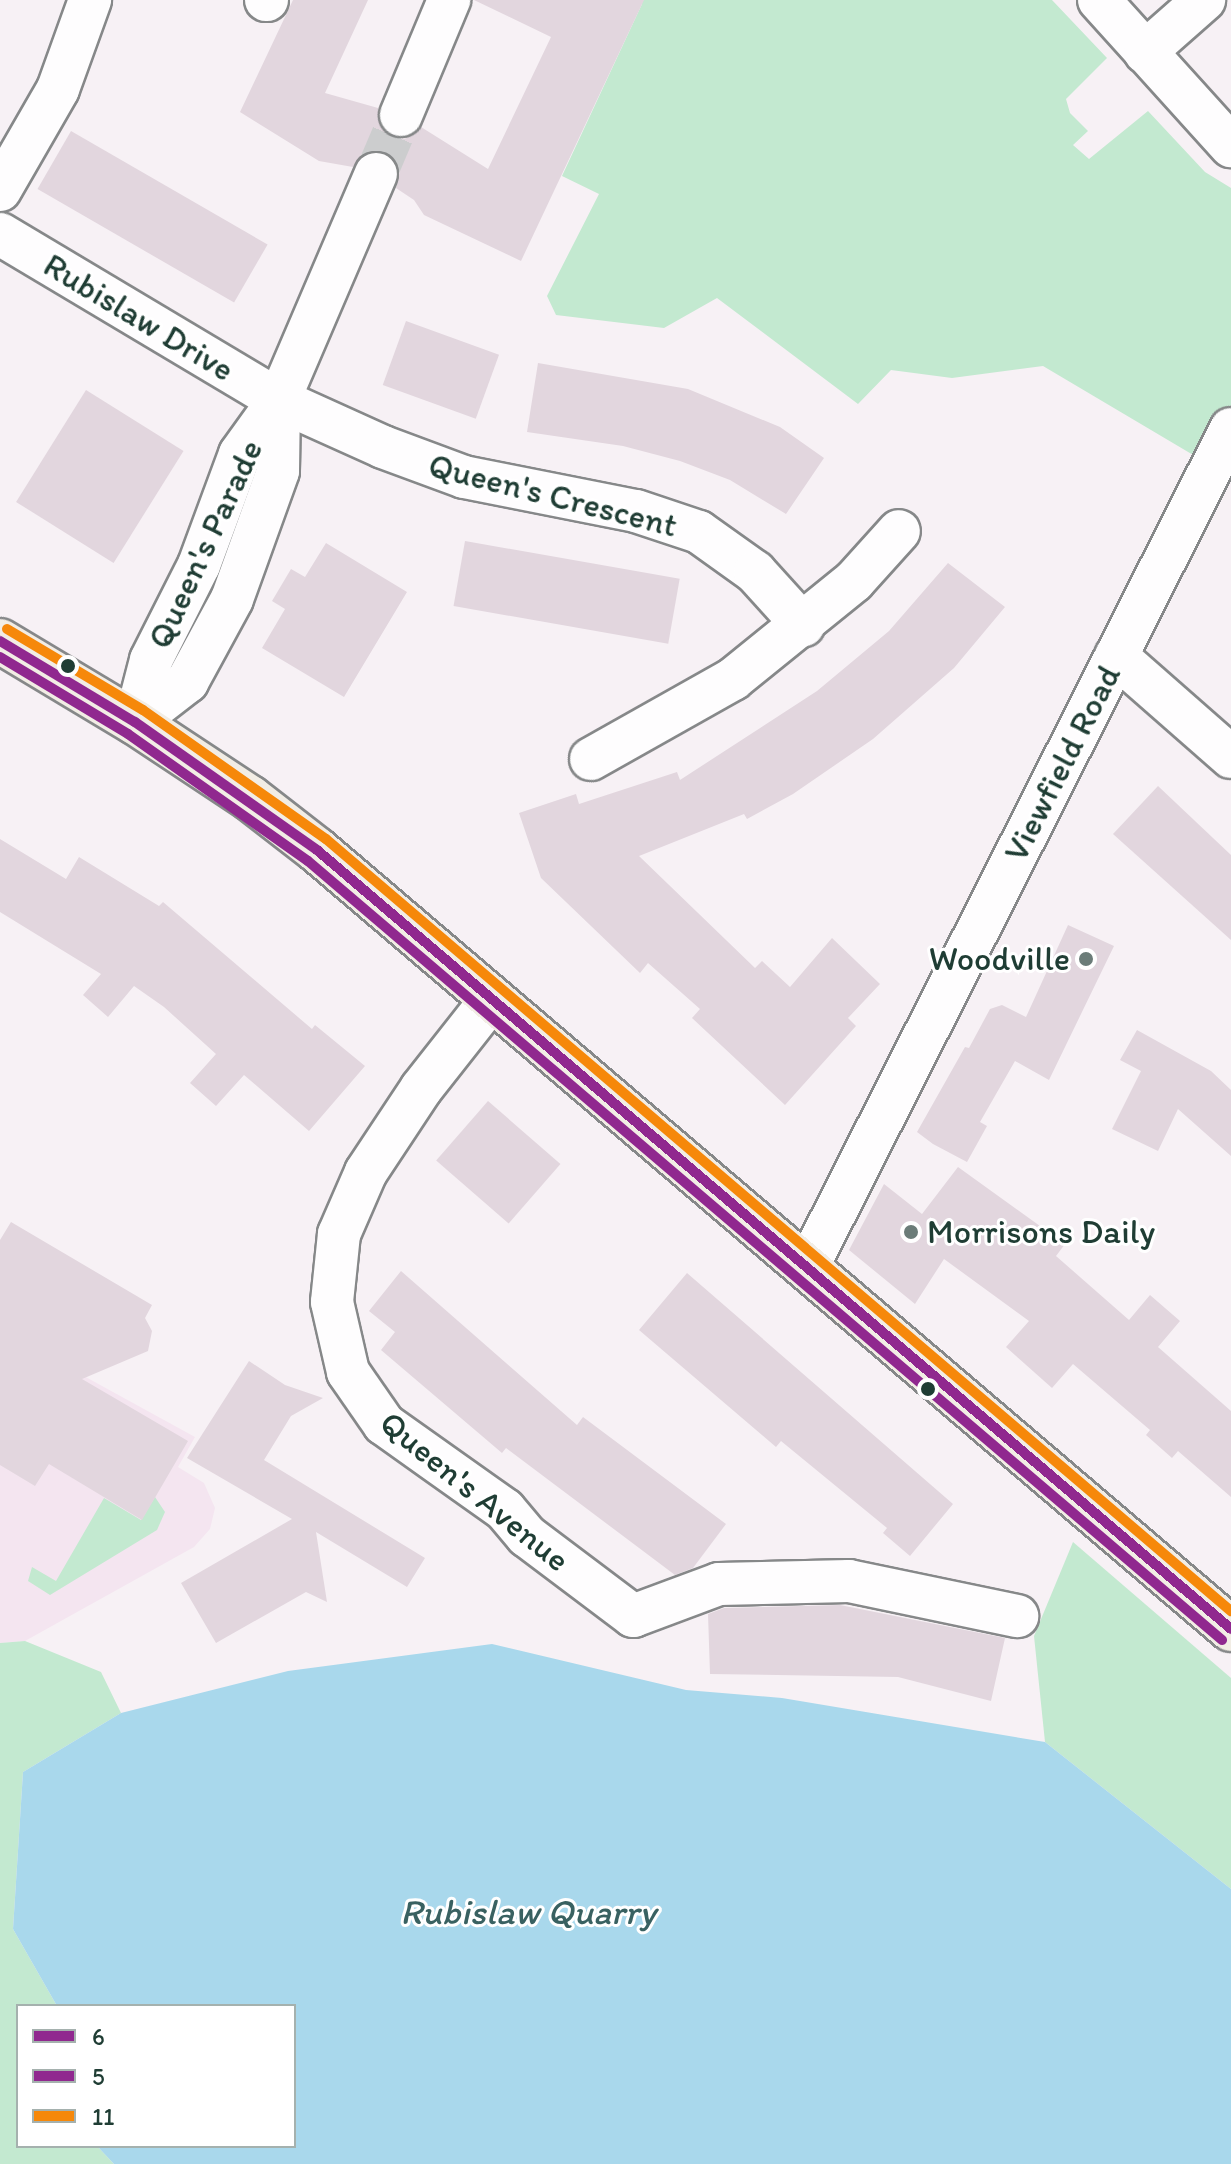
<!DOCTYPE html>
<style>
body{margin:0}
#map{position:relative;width:1231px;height:2164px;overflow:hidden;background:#f7f1f5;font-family:Itim,sans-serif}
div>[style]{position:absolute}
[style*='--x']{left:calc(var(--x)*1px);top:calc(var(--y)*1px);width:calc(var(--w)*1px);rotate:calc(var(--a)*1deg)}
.built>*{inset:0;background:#f4e5f0}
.green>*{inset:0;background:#c3e9d0}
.water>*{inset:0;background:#a9d8ec}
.building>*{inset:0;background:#e2d6de;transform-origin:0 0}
.street-tunnel>*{height:42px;margin-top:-21px;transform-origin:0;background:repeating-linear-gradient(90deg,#cccdce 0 42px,transparent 0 63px)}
.roads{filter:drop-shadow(2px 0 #868889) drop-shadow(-2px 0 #868889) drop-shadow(0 2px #868889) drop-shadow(0 -2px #868889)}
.street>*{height:42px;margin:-21px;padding:0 21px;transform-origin:21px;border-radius:21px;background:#fefdfe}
.primary>*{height:44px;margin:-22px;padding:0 22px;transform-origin:22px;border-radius:22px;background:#f2ede5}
.bus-1>*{height:10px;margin:-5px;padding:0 5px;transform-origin:5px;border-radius:5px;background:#90288f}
.bus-2>*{height:10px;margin:-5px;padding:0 5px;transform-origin:5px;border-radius:5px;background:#90288f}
.bus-3>*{height:10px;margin:-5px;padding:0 5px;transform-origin:5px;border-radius:5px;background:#f6880a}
.dots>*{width:22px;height:22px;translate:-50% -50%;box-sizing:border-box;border:4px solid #fff;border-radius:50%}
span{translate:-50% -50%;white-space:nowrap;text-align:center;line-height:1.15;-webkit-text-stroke:6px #fff;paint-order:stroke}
.street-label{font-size:34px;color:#1f3d34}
.poi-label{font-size:34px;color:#1f3d34}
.right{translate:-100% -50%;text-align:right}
.left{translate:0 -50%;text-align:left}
.water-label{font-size:36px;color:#396161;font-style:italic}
.legend{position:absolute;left:16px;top:2004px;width:280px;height:144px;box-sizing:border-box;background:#fff;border:2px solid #a5b1ae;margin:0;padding:10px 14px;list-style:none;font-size:24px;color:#1f3d34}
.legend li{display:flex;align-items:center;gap:16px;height:40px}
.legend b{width:40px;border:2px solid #a5b1ae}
</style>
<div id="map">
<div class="built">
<div style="clip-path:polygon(0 1330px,195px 1437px,178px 1467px,204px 1483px,215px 1508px,210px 1529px,194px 1547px,25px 1641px,0 1643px)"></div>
</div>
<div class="green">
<div style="clip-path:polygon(636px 0,1052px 0,1107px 58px,1066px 99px,1070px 113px,1088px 131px,1073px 145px,1089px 159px,1148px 111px,1205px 172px,1231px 188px,1231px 405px,1205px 462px,1043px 366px,952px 378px,891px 370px,858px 404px,717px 298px,664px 328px,556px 315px,547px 296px,599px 194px,562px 176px,642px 4px)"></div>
<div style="clip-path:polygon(155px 1497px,165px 1512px,157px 1530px,50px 1595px,28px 1581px,32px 1567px,56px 1581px,104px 1498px,141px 1520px)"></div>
<div style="clip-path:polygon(1073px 1542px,1231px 1678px,1231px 1889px,1045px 1742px,1034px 1636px)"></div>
<div style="clip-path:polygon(25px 1641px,101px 1672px,121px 1713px,23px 1772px,13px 1929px,57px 2006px,18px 2006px,18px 2146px,97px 2146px,114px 2164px,0 2164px,0 1643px)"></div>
</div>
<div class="water">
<div style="clip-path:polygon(492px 1644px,686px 1690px,782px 1698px,1045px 1742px,1231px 1889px,1231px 2164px,114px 2164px,97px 2146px,294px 2146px,294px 2006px,57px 2006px,13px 1929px,23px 1772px,121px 1713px,288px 1671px)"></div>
</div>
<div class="building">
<div style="clip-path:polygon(293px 0,368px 0,325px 93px,378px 108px,382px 129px,391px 137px,405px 139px,421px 127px,488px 169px,551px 37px,474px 0,644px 0,521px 261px,424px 215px,414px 200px,396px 188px,400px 170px,386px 152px,362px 154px,353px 167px,319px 161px,240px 112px)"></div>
<div style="left:71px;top:131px;width:227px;height:67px;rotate:30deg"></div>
<div style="left:406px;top:321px;width:99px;height:68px;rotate:20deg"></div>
<div style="clip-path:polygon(538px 363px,688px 389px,780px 427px,824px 458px,786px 514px,730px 480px,680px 461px,623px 446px,527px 432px)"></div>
<div style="left:86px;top:390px;width:115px;height:132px;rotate:32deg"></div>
<div style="left:465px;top:541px;width:218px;height:66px;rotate:10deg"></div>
<div style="clip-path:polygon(326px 543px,407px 592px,344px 697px,262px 648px,285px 609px,272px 601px,291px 569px,305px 577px)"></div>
<div style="clip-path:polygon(948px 563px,1005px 607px,954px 668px,873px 739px,793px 794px,747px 819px,744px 814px,639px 856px,755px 968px,762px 961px,790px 987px,832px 938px,880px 984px,848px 1018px,856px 1026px,785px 1105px,692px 1018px,700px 1009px,648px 963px,640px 973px,541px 878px,519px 813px,576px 794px,579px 804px,677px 772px,680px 780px,817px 691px,889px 631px)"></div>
<div style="clip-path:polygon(1158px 786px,1231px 855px,1231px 940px,1113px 834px)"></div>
<div style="clip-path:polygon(0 839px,66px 879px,79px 857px,159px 906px,163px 902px,312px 1029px,315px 1025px,365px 1066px,309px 1131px,244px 1075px,216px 1106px,190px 1083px,216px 1054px,164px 1007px,134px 986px,108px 1017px,83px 995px,101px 974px,0 912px)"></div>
<div style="clip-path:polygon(1068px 925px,1114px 946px,1049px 1080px,1015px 1061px,980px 1122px,987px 1126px,967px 1162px,933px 1144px,917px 1132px,965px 1047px,969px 1048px,990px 1009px,1002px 1005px,1026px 1017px)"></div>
<div style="clip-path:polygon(1137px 1030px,1211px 1071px,1231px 1090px,1231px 1156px,1178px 1109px,1158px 1151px,1112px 1129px,1141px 1071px,1120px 1060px)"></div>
<div style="left:488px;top:1101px;width:96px;height:79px;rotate:41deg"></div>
<div style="clip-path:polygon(958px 1167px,1065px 1244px,1056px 1256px,1129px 1320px,1150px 1295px,1180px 1321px,1158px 1347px,1231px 1411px,1231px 1497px,1178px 1451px,1172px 1458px,1146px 1435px,1150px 1430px,1073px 1364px,1052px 1388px,1006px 1347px,1029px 1321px,944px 1259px,915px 1304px,849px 1250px,884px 1184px,922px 1214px)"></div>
<div style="clip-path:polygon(11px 1222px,152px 1305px,145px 1318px,152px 1331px,148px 1351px,82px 1379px,188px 1441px,142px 1520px,49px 1464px,35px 1486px,0 1465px,0 1240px)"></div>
<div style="clip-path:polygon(401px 1271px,577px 1425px,583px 1417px,726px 1524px,693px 1568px,675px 1575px,506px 1448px,502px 1453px,381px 1350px,395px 1332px,369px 1311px)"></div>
<div style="clip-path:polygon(687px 1273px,953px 1504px,910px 1556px,883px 1533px,887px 1528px,781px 1441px,776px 1447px,639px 1330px)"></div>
<div style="clip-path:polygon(249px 1361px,285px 1385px,323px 1398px,291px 1416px,264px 1460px,425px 1558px,407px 1587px,316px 1532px,327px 1602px,306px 1592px,216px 1643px,181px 1583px,292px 1519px,187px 1458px)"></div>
<div style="clip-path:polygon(840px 1605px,1005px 1638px,991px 1701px,898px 1677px,710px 1674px,708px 1614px,724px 1608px)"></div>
</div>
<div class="street-tunnel">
<div style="--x:376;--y:174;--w:64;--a:-67"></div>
</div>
<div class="roads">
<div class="street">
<div style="--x:266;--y:0;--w:1;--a:0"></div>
<div style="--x:1099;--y:0;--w:197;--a:47.9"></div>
<div style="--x:1145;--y:52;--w:79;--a:-41.4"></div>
<div style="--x:401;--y:115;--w:125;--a:-67.3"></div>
<div style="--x:0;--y:190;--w:116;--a:-60.1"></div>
<div style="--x:58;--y:89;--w:95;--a:-70.2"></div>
<div style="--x:0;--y:234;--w:325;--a:30.8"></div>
<div style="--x:279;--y:400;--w:114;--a:24.3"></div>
<div style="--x:383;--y:447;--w:86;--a:20.3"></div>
<div style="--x:464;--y:477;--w:175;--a:11.2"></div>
<div style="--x:636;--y:511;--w:66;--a:18.4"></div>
<div style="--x:699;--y:532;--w:69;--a:35.5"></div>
<div style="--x:755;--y:572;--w:72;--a:47.8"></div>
<div style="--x:1116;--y:656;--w:153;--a:41.3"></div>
<div style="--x:135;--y:722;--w:64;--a:-75.5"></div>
<div style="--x:151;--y:660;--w:106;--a:-63.2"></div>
<div style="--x:199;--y:565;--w:118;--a:-69.7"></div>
<div style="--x:240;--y:454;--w:67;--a:-54.2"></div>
<div style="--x:279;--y:400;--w:246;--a:-66.8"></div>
<div style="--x:135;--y:722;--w:66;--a:-37.6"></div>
<div style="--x:187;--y:682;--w:94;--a:-61.5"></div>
<div style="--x:232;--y:599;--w:136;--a:-70.2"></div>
<div style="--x:278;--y:471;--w:71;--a:-89.2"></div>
<div style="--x:591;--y:759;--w:163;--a:-29.4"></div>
<div style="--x:733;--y:679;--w:156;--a:-39"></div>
<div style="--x:854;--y:581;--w:67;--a:-48"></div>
<div style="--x:491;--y:1000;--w:113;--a:128.2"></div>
<div style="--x:421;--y:1089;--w:100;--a:123.5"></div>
<div style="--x:366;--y:1172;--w:68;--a:113.5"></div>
<div style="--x:339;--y:1234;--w:68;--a:95.9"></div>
<div style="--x:332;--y:1302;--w:72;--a:77.1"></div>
<div style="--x:348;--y:1372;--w:63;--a:55.3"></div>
<div style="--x:384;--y:1424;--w:148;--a:35.4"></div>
<div style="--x:505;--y:1510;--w:34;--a:50"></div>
<div style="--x:527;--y:1536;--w:133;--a:37"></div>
<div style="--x:633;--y:1616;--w:92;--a:-20.4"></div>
<div style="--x:719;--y:1584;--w:130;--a:-1.3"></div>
<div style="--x:849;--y:1581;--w:172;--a:11.8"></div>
<div style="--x:807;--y:1268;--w:940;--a:-63.19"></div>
</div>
<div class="primary">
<div style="--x:0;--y:641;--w:157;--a:31"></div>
<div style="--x:135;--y:722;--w:138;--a:33.5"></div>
<div style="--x:250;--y:798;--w:85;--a:37.8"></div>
<div style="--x:317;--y:850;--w:1201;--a:40.44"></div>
</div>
</div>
<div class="bus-1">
<div style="--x:0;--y:641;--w:157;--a:31"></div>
<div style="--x:135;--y:722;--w:223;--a:35.1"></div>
<div style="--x:317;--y:850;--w:1201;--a:40.44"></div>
</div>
<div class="bus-2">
<div style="--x:0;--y:657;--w:149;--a:31"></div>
<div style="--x:128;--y:734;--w:220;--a:35.2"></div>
<div style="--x:308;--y:861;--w:1201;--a:40.44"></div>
</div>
<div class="bus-3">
<div style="--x:7;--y:629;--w:158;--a:30.8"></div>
<div style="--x:143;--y:710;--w:224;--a:35.2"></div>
<div style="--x:326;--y:839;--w:1190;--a:40.47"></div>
</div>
<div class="dots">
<div style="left:68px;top:666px;background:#1f3d34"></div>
<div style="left:1086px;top:959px;background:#6b7c78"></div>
<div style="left:911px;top:1232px;background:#6b7c78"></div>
<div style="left:928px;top:1389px;background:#1f3d34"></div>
</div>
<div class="street-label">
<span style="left:139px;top:317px;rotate:31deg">Rubislaw Drive</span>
<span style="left:553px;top:495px;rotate:14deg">Queen's Crescent</span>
<span style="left:205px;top:544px;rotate:-65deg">Queen's Parade</span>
<span style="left:1062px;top:763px;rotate:-63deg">Viewfield Road</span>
<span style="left:475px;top:1491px;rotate:39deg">Queen's Avenue</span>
</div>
<div class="poi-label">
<span class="right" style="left:1070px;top:959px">Woodville</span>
<span class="left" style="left:927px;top:1232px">Morrisons Daily</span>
</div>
<div class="water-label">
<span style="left:528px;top:1912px">Rubislaw Quarry</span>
</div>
<ul class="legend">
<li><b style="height:10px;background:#90288f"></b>6</li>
<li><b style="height:10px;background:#90288f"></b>5</li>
<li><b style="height:10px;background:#f6880a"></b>11</li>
</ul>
</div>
